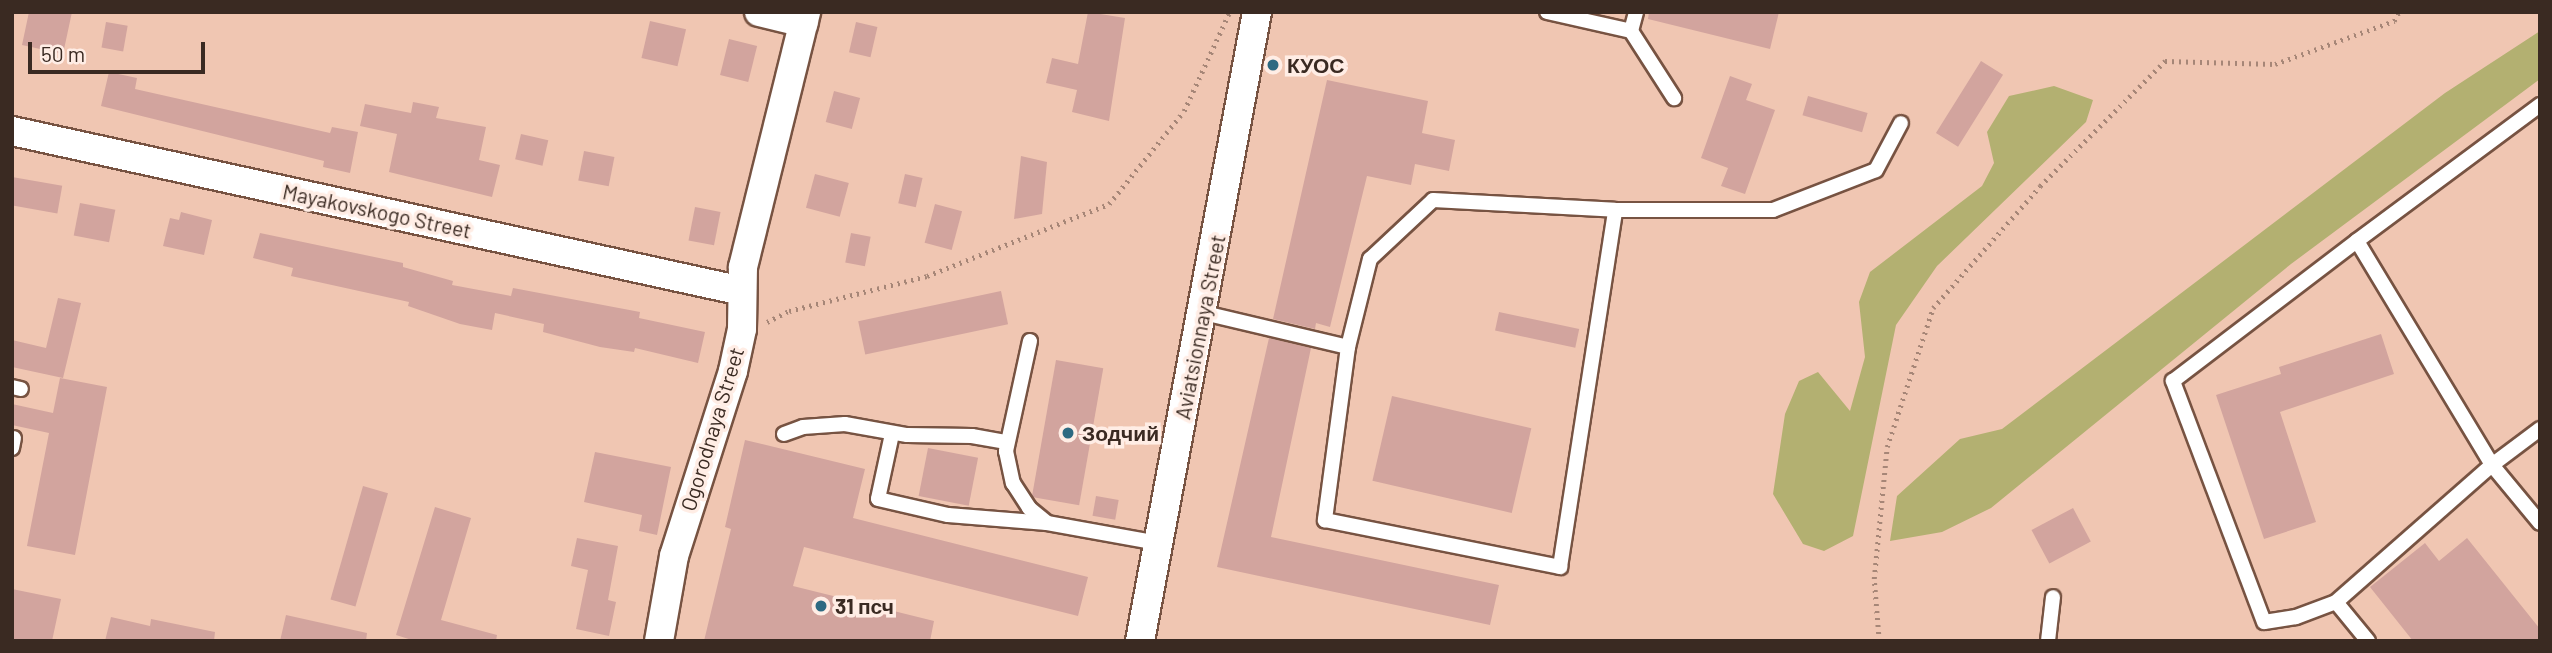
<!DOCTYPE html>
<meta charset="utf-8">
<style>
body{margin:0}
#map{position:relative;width:2552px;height:653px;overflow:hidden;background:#f0c6b2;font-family:Barlow,sans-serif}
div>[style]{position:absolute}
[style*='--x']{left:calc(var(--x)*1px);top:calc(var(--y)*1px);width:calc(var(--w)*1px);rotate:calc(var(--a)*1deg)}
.green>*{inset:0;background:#b3b071}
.building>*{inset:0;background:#d2a49e;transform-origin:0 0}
.path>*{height:4.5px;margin-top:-2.25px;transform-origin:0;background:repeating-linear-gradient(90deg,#a68677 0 2px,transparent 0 7px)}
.roads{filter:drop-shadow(2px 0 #775342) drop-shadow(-2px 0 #775342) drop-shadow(0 2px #775342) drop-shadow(0 -2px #775342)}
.service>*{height:14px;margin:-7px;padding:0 7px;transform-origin:7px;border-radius:7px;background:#fff}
.minor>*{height:28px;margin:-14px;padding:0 14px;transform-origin:14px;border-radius:14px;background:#fff}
.dots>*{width:19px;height:19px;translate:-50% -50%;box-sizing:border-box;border:4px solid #ffede5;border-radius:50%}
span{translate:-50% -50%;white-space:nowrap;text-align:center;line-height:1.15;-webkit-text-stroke:7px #ffede5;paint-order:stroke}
.poi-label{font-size:21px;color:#3a2a22;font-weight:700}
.left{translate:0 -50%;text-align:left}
.street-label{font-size:21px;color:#3a2a22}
.frame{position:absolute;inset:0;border:14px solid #3a2a22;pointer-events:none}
.scale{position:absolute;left:28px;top:42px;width:177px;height:32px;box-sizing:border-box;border:4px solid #3a2a22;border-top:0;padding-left:9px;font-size:21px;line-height:24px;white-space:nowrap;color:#3a2a22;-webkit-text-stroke:5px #ffede5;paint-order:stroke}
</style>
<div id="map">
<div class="green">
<div style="clip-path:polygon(2540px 31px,2540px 79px,2291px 264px,1991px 508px,1942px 532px,1890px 541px,1897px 496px,1960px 439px,2002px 429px,2445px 93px)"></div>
<div style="clip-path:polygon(2054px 86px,2093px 100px,2086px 122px,1937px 266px,1896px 325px,1853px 536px,1824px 551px,1803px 544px,1773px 494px,1785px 414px,1799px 381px,1818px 372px,1850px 411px,1865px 357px,1859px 302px,1870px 272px,1982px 186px,1994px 163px,1987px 132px,2009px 96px)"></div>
</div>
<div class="building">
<div style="clip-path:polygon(29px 12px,72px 12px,63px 54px,22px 45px)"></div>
<div style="clip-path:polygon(1088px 12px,1125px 18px,1109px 121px,1072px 112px,1077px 90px,1046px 83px,1052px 58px,1078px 64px)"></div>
<div style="clip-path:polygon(1649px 12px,1779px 12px,1770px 49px,1648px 19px)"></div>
<div style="left:650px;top:21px;width:37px;height:38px;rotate:13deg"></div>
<div style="left:106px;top:22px;width:22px;height:26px;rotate:10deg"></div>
<div style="left:856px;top:22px;width:22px;height:31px;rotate:13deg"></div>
<div style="left:729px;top:39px;width:29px;height:37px;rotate:14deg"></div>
<div style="left:1981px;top:61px;width:26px;height:85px;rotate:32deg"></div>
<div style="clip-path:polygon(109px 72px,137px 78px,135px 89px,330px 133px,332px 127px,358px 132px,350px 173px,323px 167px,324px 161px,101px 106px)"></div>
<div style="clip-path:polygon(1730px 76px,1752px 84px,1746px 100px,1775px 110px,1745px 194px,1721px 186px,1728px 168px,1701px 158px)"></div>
<div style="clip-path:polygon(1327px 80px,1428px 101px,1422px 133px,1455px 140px,1449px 171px,1415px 164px,1411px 185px,1367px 176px,1330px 327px,1316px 323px,1315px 329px,1273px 319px)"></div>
<div style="left:834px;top:91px;width:27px;height:32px;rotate:15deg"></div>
<div style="left:1808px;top:96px;width:62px;height:20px;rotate:16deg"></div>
<div style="clip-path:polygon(413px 102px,439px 107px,436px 118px,486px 127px,479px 160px,500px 165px,492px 197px,389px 172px,397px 134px,360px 126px,365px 104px,411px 113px)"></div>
<div style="left:521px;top:134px;width:28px;height:26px;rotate:13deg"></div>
<div style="left:584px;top:151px;width:31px;height:30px;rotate:11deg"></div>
<div style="clip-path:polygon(1021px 156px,1047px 162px,1042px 214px,1014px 219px)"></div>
<div style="left:815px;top:174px;width:35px;height:35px;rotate:15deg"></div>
<div style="left:905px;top:174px;width:18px;height:30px;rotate:13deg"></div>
<div style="left:12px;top:177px;width:51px;height:28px;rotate:10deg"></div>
<div style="left:80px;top:203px;width:36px;height:33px;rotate:11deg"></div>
<div style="left:935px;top:204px;width:28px;height:40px;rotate:15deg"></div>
<div style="left:695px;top:207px;width:26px;height:34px;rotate:11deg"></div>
<div style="clip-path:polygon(181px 212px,212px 220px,204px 255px,163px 246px,170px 218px,179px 220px)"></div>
<div style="clip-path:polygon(260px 233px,403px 263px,403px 267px,453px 281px,452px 285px,511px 296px,513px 288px,640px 312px,639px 318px,705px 332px,698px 363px,635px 348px,634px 352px,600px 347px,543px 332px,544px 324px,495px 313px,492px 330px,460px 324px,408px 306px,409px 302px,291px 276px,293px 268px,253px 258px)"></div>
<div style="left:851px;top:233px;width:20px;height:30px;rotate:11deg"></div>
<div style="left:1001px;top:291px;width:34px;height:146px;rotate:78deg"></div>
<div style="clip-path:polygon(58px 298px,81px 303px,63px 378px,12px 367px,12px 340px,46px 348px)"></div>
<div style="left:1499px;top:312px;width:82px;height:19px;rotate:12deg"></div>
<div style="clip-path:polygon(2381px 334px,2394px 374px,2280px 412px,2316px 522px,2264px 539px,2216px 395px,2281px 374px,2279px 367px)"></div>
<div style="clip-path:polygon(1269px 338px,1311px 348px,1271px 537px,1499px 585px,1490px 625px,1217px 567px)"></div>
<div style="left:1056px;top:360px;width:48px;height:139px;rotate:10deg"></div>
<div style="clip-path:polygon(60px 378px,107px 387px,75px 555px,27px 546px,49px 433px,12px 425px,12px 404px,53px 413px)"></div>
<div style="left:1392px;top:396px;width:143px;height:87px;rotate:13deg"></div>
<div style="clip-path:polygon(745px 440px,865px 469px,853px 518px,1088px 577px,1078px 616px,804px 547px,793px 586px,934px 621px,930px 641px,704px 641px,731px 529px,725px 527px)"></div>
<div style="left:928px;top:448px;width:51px;height:49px;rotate:11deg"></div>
<div style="clip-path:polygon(595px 452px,671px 467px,657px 535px,639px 531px,642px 515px,584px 502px)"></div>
<div style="left:363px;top:486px;width:26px;height:118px;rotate:16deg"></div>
<div style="left:1096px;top:496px;width:23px;height:20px;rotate:10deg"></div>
<div style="clip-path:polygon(435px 507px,471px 518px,441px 620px,497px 635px,496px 641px,415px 641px,396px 635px)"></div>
<div style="left:2073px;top:508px;width:38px;height:47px;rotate:62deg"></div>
<div style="clip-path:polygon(577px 538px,618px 546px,608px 600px,616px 602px,609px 636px,576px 629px,588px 570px,571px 566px)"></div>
<div style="clip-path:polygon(2467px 538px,2540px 629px,2540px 641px,2413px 641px,2370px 587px,2425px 543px,2439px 561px)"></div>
<div style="clip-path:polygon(12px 589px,61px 599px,52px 641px,12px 639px)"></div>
<div style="clip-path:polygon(286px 615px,367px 633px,366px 641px,280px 641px)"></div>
<div style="clip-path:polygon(111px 617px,150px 626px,151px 619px,215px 632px,214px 641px,105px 641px)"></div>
</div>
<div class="path">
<div style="--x:767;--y:322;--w:25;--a:-27"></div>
<div style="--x:789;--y:311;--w:142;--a:-14.2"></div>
<div style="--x:927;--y:276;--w:196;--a:-21.6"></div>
<div style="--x:1109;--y:204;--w:119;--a:-51.1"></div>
<div style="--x:1184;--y:111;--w:108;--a:-65.3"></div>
<div style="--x:1879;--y:641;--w:62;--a:-94.6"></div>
<div style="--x:1874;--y:579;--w:133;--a:-84.4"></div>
<div style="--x:1887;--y:447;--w:146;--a:-71.7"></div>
<div style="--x:1933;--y:308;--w:162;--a:-48.7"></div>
<div style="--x:2040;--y:186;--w:177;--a:-45"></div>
<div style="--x:2165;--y:61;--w:110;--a:1.6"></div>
<div style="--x:2275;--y:64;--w:127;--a:-19.9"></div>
<div style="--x:2394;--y:21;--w:10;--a:-61"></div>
</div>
<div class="roads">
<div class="service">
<div style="--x:1547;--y:12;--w:86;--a:12.7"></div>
<div style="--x:1631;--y:31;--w:20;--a:-75"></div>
<div style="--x:1631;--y:31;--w:80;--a:57.3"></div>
<div style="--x:2540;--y:105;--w:228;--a:143.4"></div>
<div style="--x:2357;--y:241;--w:262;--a:58.9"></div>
<div style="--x:2492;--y:465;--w:75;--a:50.4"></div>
<div style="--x:1204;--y:313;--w:148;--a:13.3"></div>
<div style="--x:1348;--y:347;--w:175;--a:97.6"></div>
<div style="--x:1325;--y:520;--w:240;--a:11.3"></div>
<div style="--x:1560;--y:567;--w:361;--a:-81.2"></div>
<div style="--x:1615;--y:210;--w:158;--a:0"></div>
<div style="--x:1773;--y:210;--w:110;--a:-21.2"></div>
<div style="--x:1876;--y:170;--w:53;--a:-62"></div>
<div style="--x:1030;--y:341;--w:113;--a:102.3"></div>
<div style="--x:1006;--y:451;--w:33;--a:78"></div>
<div style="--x:1013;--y:483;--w:30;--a:57"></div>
<div style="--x:1029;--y:508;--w:22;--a:39"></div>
<div style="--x:1348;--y:347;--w:91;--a:-76"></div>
<div style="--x:1370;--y:259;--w:86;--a:-43.1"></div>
<div style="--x:1433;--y:200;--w:182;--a:3.1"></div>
<div style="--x:12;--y:387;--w:9;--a:13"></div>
<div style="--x:784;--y:434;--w:20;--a:-20"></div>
<div style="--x:803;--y:427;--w:42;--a:-4.1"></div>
<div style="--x:845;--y:424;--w:63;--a:10.1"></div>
<div style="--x:907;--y:435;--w:65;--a:0.9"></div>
<div style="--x:972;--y:436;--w:35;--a:10"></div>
<div style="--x:892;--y:434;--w:66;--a:102.2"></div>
<div style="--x:878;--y:499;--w:72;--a:12.9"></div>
<div style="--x:948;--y:515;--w:99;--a:4.6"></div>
<div style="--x:1047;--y:523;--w:113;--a:10.2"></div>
<div style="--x:12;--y:448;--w:10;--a:-79"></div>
<div style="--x:2336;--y:602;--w:43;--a:159.4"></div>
<div style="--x:2296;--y:617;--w:32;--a:171"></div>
<div style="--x:2264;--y:622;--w:258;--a:-110.7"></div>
<div style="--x:2173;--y:381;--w:231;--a:-37.3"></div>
<div style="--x:2048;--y:641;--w:44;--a:-83.5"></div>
<div style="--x:2368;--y:641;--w:50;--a:-129.4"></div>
<div style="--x:2336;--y:602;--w:208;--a:-41.3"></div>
<div style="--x:2492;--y:465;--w:60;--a:-36.9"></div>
</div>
<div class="minor">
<div style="--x:759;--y:12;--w:46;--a:13.7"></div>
<div style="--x:12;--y:131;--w:747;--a:12.36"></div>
<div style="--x:659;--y:641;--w:86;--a:-80"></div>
<div style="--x:674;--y:556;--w:194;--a:-72.3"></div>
<div style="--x:733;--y:371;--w:43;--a:-77.9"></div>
<div style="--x:742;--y:329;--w:62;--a:-89.1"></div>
<div style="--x:743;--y:267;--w:263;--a:-76.1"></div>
<div style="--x:1140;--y:641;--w:640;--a:-79.46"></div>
</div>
</div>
<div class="dots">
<div style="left:1273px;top:65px;background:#2e6a82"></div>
<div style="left:1068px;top:433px;background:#2e6a82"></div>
<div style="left:821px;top:606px;background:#2e6a82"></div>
</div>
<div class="poi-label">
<span class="left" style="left:1287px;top:65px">КУОС</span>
<span class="left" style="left:1082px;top:433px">Зодчий</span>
<span class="left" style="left:835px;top:606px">31 псч</span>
</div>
<div class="street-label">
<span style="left:377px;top:211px;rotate:12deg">Mayakovskogo Street</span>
<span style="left:1200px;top:327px;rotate:-79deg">Aviatsionnaya Street</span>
<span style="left:712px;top:429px;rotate:-73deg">Ogorodnaya Street</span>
</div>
<div class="frame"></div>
<div class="scale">50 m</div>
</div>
